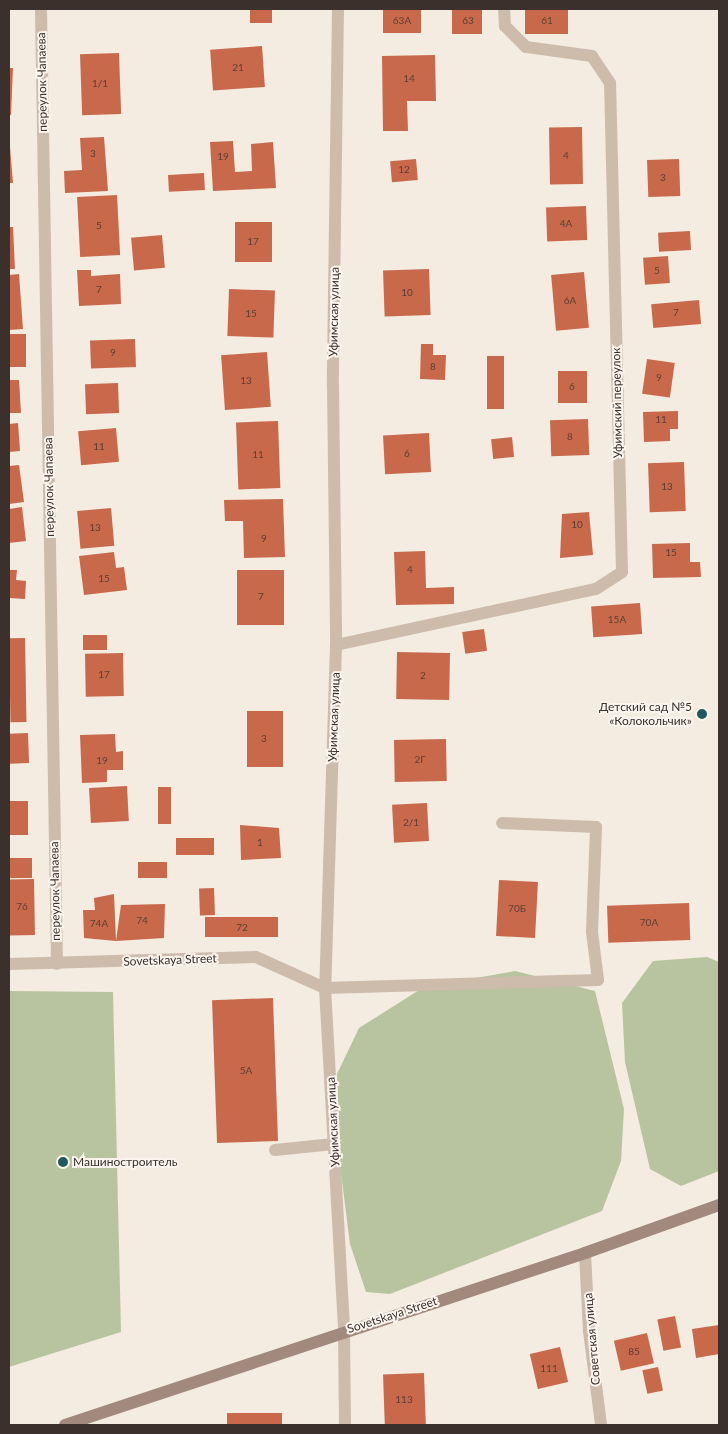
<!DOCTYPE html>
<meta charset="utf-8">
<style>
body{margin:0}
#map{position:relative;width:728px;height:1434px;overflow:hidden;background:#f4ebe1;font-family:Lato,sans-serif}
div>[style]{position:absolute}
[style*='--x']{left:calc(var(--x)*1px);top:calc(var(--y)*1px);width:calc(var(--w)*1px);rotate:calc(var(--a)*1deg)}
.green>*{inset:0;background:#b8c4a0}
.building>*{inset:0;background:#c8694b;transform-origin:0 0}
.lane>*{height:12px;margin:-6px;padding:0 6px;transform-origin:6px;border-radius:6px;background:#cdbbac}
.street>*{height:12px;margin:-6px;padding:0 6px;transform-origin:6px;border-radius:6px;background:#cdbbac}
.secondary>*{height:12px;margin:-6px;padding:0 6px;transform-origin:6px;border-radius:6px;background:#a18a7d}
.dots>*{width:14px;height:14px;translate:-50% -50%;box-sizing:border-box;border:2px solid #fbf5ee;border-radius:50%}
span{translate:-50% -50%;white-space:nowrap;text-align:center;line-height:1.15;-webkit-text-stroke:4px #fbf5ee;paint-order:stroke}
.number-label{font-size:10px;color:#5e3e33}
.number-label span{-webkit-text-stroke-width:0}
.street-label{font-size:12px;color:#3b302b}
.poi-label{font-size:12px;color:#3b302b}
.right{translate:-100% -50%;text-align:right}
.left{translate:0 -50%;text-align:left}
.frame{position:absolute;inset:0;border:10px solid #3b302b;pointer-events:none}
</style>
<div id="map">
<div class="green">
<div style="clip-path:polygon(707px 957px,719px 962px,719px 1171px,681px 1186px,650px 1169px,625px 1062px,622px 1003px,653px 961px)"></div>
<div style="clip-path:polygon(515px 971px,595px 991px,624px 1109px,621px 1161px,602px 1211px,390px 1294px,366px 1292px,350px 1244px,341px 1173px,337px 1074px,359px 1028px,424px 987px)"></div>
<div style="clip-path:polygon(9px 991px,113px 992px,121px 1332px,9px 1367px)"></div>
</div>
<div class="building">
<div style="left:250px;top:9px;width:22px;height:14px"></div>
<div style="left:383px;top:9px;width:38px;height:24px"></div>
<div style="left:452px;top:9px;width:30px;height:25px"></div>
<div style="left:525px;top:9px;width:43px;height:25px"></div>
<div style="left:262px;top:46px;width:41px;height:52px;rotate:86deg"></div>
<div style="left:119px;top:53px;width:61px;height:39px;rotate:88deg"></div>
<div style="clip-path:polygon(435px 55px,436px 101px,407px 101px,408px 131px,383px 131px,382px 56px)"></div>
<div style="clip-path:polygon(9px 68px,13px 68px,11px 115px,9px 115px)"></div>
<div style="left:582px;top:127px;width:57px;height:33px;rotate:89deg"></div>
<div style="clip-path:polygon(9px 135px,13px 183px,9px 183px)"></div>
<div style="clip-path:polygon(104px 137px,108px 191px,65px 193px,64px 171px,82px 170px,80px 138px)"></div>
<div style="clip-path:polygon(233px 141px,235px 172px,252px 171px,251px 144px,273px 142px,276px 188px,213px 191px,210px 142px)"></div>
<div style="left:416px;top:159px;width:21px;height:26px;rotate:85deg"></div>
<div style="left:679px;top:159px;width:37px;height:32px;rotate:88deg"></div>
<div style="left:204px;top:173px;width:17px;height:36px;rotate:87deg"></div>
<div style="left:117px;top:195px;width:60px;height:40px;rotate:87deg"></div>
<div style="left:586px;top:206px;width:34px;height:40px;rotate:88deg"></div>
<div style="left:235px;top:222px;width:37px;height:40px"></div>
<div style="clip-path:polygon(9px 227px,13px 227px,15px 269px,9px 269px)"></div>
<div style="left:690px;top:231px;width:19px;height:32px;rotate:87deg"></div>
<div style="left:162px;top:235px;width:33px;height:31px;rotate:85deg"></div>
<div style="left:668px;top:256px;width:27px;height:25px;rotate:86deg"></div>
<div style="left:429px;top:269px;width:46px;height:46px;rotate:88deg"></div>
<div style="clip-path:polygon(77px 270px,91px 270px,91px 276px,120px 274px,121px 304px,79px 306px)"></div>
<div style="left:584px;top:272px;width:56px;height:33px;rotate:85deg"></div>
<div style="clip-path:polygon(19px 274px,23px 329px,9px 330px,9px 275px)"></div>
<div style="left:229px;top:289px;width:46px;height:47px;rotate:2deg"></div>
<div style="left:699px;top:300px;width:24px;height:48px;rotate:85deg"></div>
<div style="left:9px;top:334px;width:17px;height:33px"></div>
<div style="left:135px;top:339px;width:28px;height:45px;rotate:88deg"></div>
<div style="clip-path:polygon(421px 344px,433px 344px,433px 355px,446px 355px,445px 380px,420px 379px)"></div>
<div style="left:267px;top:352px;width:55px;height:46px;rotate:86deg"></div>
<div style="left:487px;top:356px;width:17px;height:53px"></div>
<div style="left:647px;top:359px;width:28px;height:35px;rotate:8deg"></div>
<div style="left:558px;top:371px;width:29px;height:32px"></div>
<div style="clip-path:polygon(9px 380px,19px 380px,21px 413px,9px 413px)"></div>
<div style="left:118px;top:383px;width:30px;height:33px;rotate:88deg"></div>
<div style="clip-path:polygon(678px 411px,678px 429px,670px 429px,670px 441px,644px 442px,643px 412px)"></div>
<div style="left:588px;top:419px;width:36px;height:38px;rotate:88deg"></div>
<div style="left:278px;top:421px;width:67px;height:42px;rotate:88deg"></div>
<div style="clip-path:polygon(18px 423px,20px 451px,9px 452px,9px 424px)"></div>
<div style="left:116px;top:428px;width:34px;height:38px;rotate:85deg"></div>
<div style="left:429px;top:433px;width:39px;height:46px;rotate:87deg"></div>
<div style="left:512px;top:437px;width:20px;height:21px;rotate:84deg"></div>
<div style="left:684px;top:462px;width:49px;height:36px;rotate:88deg"></div>
<div style="clip-path:polygon(19px 465px,24px 502px,9px 504px,9px 466px)"></div>
<div style="clip-path:polygon(283px 499px,285px 557px,244px 558px,243px 521px,225px 521px,224px 500px)"></div>
<div style="clip-path:polygon(22px 507px,26px 541px,9px 543px,9px 509px)"></div>
<div style="left:111px;top:508px;width:38px;height:34px;rotate:85deg"></div>
<div style="clip-path:polygon(589px 512px,593px 555px,560px 558px,562px 514px)"></div>
<div style="clip-path:polygon(690px 543px,690px 562px,700px 562px,701px 577px,653px 578px,652px 544px)"></div>
<div style="clip-path:polygon(425px 551px,426px 588px,454px 587px,454px 604px,396px 605px,394px 552px)"></div>
<div style="clip-path:polygon(114px 552px,116px 568px,124px 567px,127px 590px,84px 595px,79px 556px)"></div>
<div style="clip-path:polygon(9px 570px,17px 570px,16px 580px,26px 581px,25px 599px,9px 598px)"></div>
<div style="left:237px;top:570px;width:47px;height:55px"></div>
<div style="left:640px;top:603px;width:31px;height:49px;rotate:86deg"></div>
<div style="left:484px;top:629px;width:22px;height:22px;rotate:82deg"></div>
<div style="left:107px;top:635px;width:15px;height:24px;rotate:90deg"></div>
<div style="left:25px;top:638px;width:84px;height:16px;rotate:89deg"></div>
<div style="left:397px;top:652px;width:53px;height:47px;rotate:1deg"></div>
<div style="left:123px;top:653px;width:43px;height:38px;rotate:89deg"></div>
<div style="left:247px;top:711px;width:36px;height:56px"></div>
<div style="left:28px;top:733px;width:30px;height:19px;rotate:88deg"></div>
<div style="clip-path:polygon(115px 734px,116px 752px,123px 751px,123px 770px,107px 770px,107px 782px,82px 783px,80px 735px)"></div>
<div style="left:446px;top:739px;width:42px;height:52px;rotate:89deg"></div>
<div style="left:127px;top:786px;width:35px;height:38px;rotate:87deg"></div>
<div style="left:158px;top:787px;width:13px;height:37px"></div>
<div style="left:9px;top:801px;width:19px;height:34px"></div>
<div style="left:427px;top:803px;width:38px;height:35px;rotate:87deg"></div>
<div style="clip-path:polygon(240px 825px,279px 828px,281px 858px,241px 860px)"></div>
<div style="left:214px;top:838px;width:17px;height:38px;rotate:90deg"></div>
<div style="left:32px;top:858px;width:20px;height:23px;rotate:90deg"></div>
<div style="left:138px;top:862px;width:29px;height:16px"></div>
<div style="left:34px;top:879px;width:56px;height:25px;rotate:89deg"></div>
<div style="left:499px;top:880px;width:39px;height:56px;rotate:3deg"></div>
<div style="left:214px;top:888px;width:27px;height:15px;rotate:88deg"></div>
<div style="clip-path:polygon(114px 894px,116px 941px,121px 905px,165px 904px,164px 938px,116px 941px,84px 938px,83px 910px,95px 910px,94px 898px)"></div>
<div style="left:689px;top:903px;width:37px;height:82px;rotate:88deg"></div>
<div style="left:278px;top:917px;width:20px;height:73px;rotate:90deg"></div>
<div style="left:273px;top:998px;width:143px;height:61px;rotate:88deg"></div>
<div style="left:675px;top:1316px;width:32px;height:18px;rotate:79deg"></div>
<div style="clip-path:polygon(719px 1325px,719px 1354px,696px 1358px,692px 1329px)"></div>
<div style="left:647px;top:1333px;width:31px;height:34px;rotate:77deg"></div>
<div style="left:560px;top:1347px;width:36px;height:31px;rotate:77deg"></div>
<div style="left:658px;top:1367px;width:24px;height:16px;rotate:78deg"></div>
<div style="left:424px;top:1373px;width:52px;height:41px;rotate:88deg"></div>
<div style="left:227px;top:1413px;width:55px;height:12px"></div>
</div>
<div class="lane">
<div style="--x:325;--y:988;--w:273;--a:-1.7"></div>
<div style="--x:598;--y:980;--w:48;--a:-97.1"></div>
<div style="--x:592;--y:932;--w:105;--a:-87.8"></div>
<div style="--x:596;--y:827;--w:94;--a:-177.6"></div>
<div style="--x:275;--y:1150;--w:59;--a:-5.8"></div>
</div>
<div class="street">
<div style="--x:41;--y:9;--w:955;--a:89.04"></div>
<div style="--x:338;--y:9;--w:376;--a:90.8"></div>
<div style="--x:333;--y:385;--w:260;--a:89.3"></div>
<div style="--x:336;--y:645;--w:343;--a:91.8"></div>
<div style="--x:325;--y:988;--w:344;--a:86.8"></div>
<div style="--x:344;--y:1331;--w:94;--a:89.4"></div>
<div style="--x:336;--y:645;--w:266;--a:-12.2"></div>
<div style="--x:596;--y:589;--w:31;--a:-33"></div>
<div style="--x:622;--y:572;--w:489;--a:-91.4"></div>
<div style="--x:610;--y:83;--w:32;--a:-124"></div>
<div style="--x:592;--y:56;--w:67;--a:-172.2"></div>
<div style="--x:526;--y:47;--w:30;--a:-135"></div>
<div style="--x:505;--y:26;--w:17;--a:-93"></div>
<div style="--x:9;--y:964;--w:247;--a:-1.6"></div>
<div style="--x:256;--y:957;--w:76;--a:24.2"></div>
<div style="--x:585;--y:1253;--w:78;--a:87.1"></div>
<div style="--x:589;--y:1331;--w:95;--a:82.7"></div>
</div>
<div class="secondary">
<div style="--x:65;--y:1425;--w:548;--a:-18.3"></div>
<div style="--x:585;--y:1253;--w:142;--a:-19.7"></div>
</div>
<div class="dots">
<div style="left:702px;top:714px;background:#1f5a5e"></div>
<div style="left:63px;top:1162px;background:#1f5a5e"></div>
</div>
<div class="number-label">
<span style="left:402px;top:21px">63А</span>
<span style="left:468px;top:21px">63</span>
<span style="left:547px;top:21px">61</span>
<span style="left:238px;top:68px">21</span>
<span style="left:409px;top:79px">14</span>
<span style="left:100px;top:84px">1/1</span>
<span style="left:93px;top:154px">3</span>
<span style="left:566px;top:156px">4</span>
<span style="left:223px;top:157px">19</span>
<span style="left:404px;top:170px">12</span>
<span style="left:663px;top:178px">3</span>
<span style="left:566px;top:224px">4А</span>
<span style="left:99px;top:226px">5</span>
<span style="left:253px;top:242px">17</span>
<span style="left:657px;top:271px">5</span>
<span style="left:99px;top:290px">7</span>
<span style="left:407px;top:293px">10</span>
<span style="left:570px;top:301px">6А</span>
<span style="left:676px;top:313px">7</span>
<span style="left:251px;top:314px">15</span>
<span style="left:113px;top:353px">9</span>
<span style="left:433px;top:367px">8</span>
<span style="left:659px;top:378px">9</span>
<span style="left:246px;top:381px">13</span>
<span style="left:572px;top:387px">6</span>
<span style="left:661px;top:420px">11</span>
<span style="left:570px;top:437px">8</span>
<span style="left:99px;top:447px">11</span>
<span style="left:407px;top:454px">6</span>
<span style="left:258px;top:455px">11</span>
<span style="left:667px;top:487px">13</span>
<span style="left:577px;top:525px">10</span>
<span style="left:95px;top:528px">13</span>
<span style="left:264px;top:539px">9</span>
<span style="left:671px;top:553px">15</span>
<span style="left:410px;top:570px">4</span>
<span style="left:104px;top:579px">15</span>
<span style="left:261px;top:597px">7</span>
<span style="left:617px;top:620px">15А</span>
<span style="left:104px;top:675px">17</span>
<span style="left:423px;top:676px">2</span>
<span style="left:264px;top:739px">3</span>
<span style="left:420px;top:760px">2Г</span>
<span style="left:102px;top:761px">19</span>
<span style="left:411px;top:823px">2/1</span>
<span style="left:260px;top:843px">1</span>
<span style="left:22px;top:907px">76</span>
<span style="left:517px;top:909px">70Б</span>
<span style="left:142px;top:921px">74</span>
<span style="left:649px;top:923px">70А</span>
<span style="left:99px;top:924px">74А</span>
<span style="left:242px;top:928px">72</span>
<span style="left:246px;top:1071px">5А</span>
<span style="left:634px;top:1352px">85</span>
<span style="left:549px;top:1369px">111</span>
<span style="left:404px;top:1400px">113</span>
</div>
<div class="street-label">
<span style="left:42px;top:82px;rotate:-91deg">переулок Чапаева</span>
<span style="left:334px;top:312px;rotate:-89deg">Уфимская улица</span>
<span style="left:617px;top:403px;rotate:-91deg">Уфимский переулок</span>
<span style="left:49px;top:487px;rotate:-91deg">переулок Чапаева</span>
<span style="left:334px;top:717px;rotate:-88deg">Уфимская улица</span>
<span style="left:55px;top:891px;rotate:-91deg">переулок Чапаева</span>
<span style="left:170px;top:960px;rotate:-2deg">Sovetskaya Street</span>
<span style="left:333px;top:1122px;rotate:-93deg">Уфимская улица</span>
<span style="left:392px;top:1315px;rotate:-18deg">Sovetskaya Street</span>
<span style="left:592px;top:1339px;rotate:-95deg">Советская улица</span>
</div>
<div class="poi-label">
<span class="right" style="left:692px;top:714px">Детский сад №5<br>«Колокольчик»</span>
<span class="left" style="left:73px;top:1162px">Машиностроитель</span>
</div>
<div class="frame"></div>
</div>
